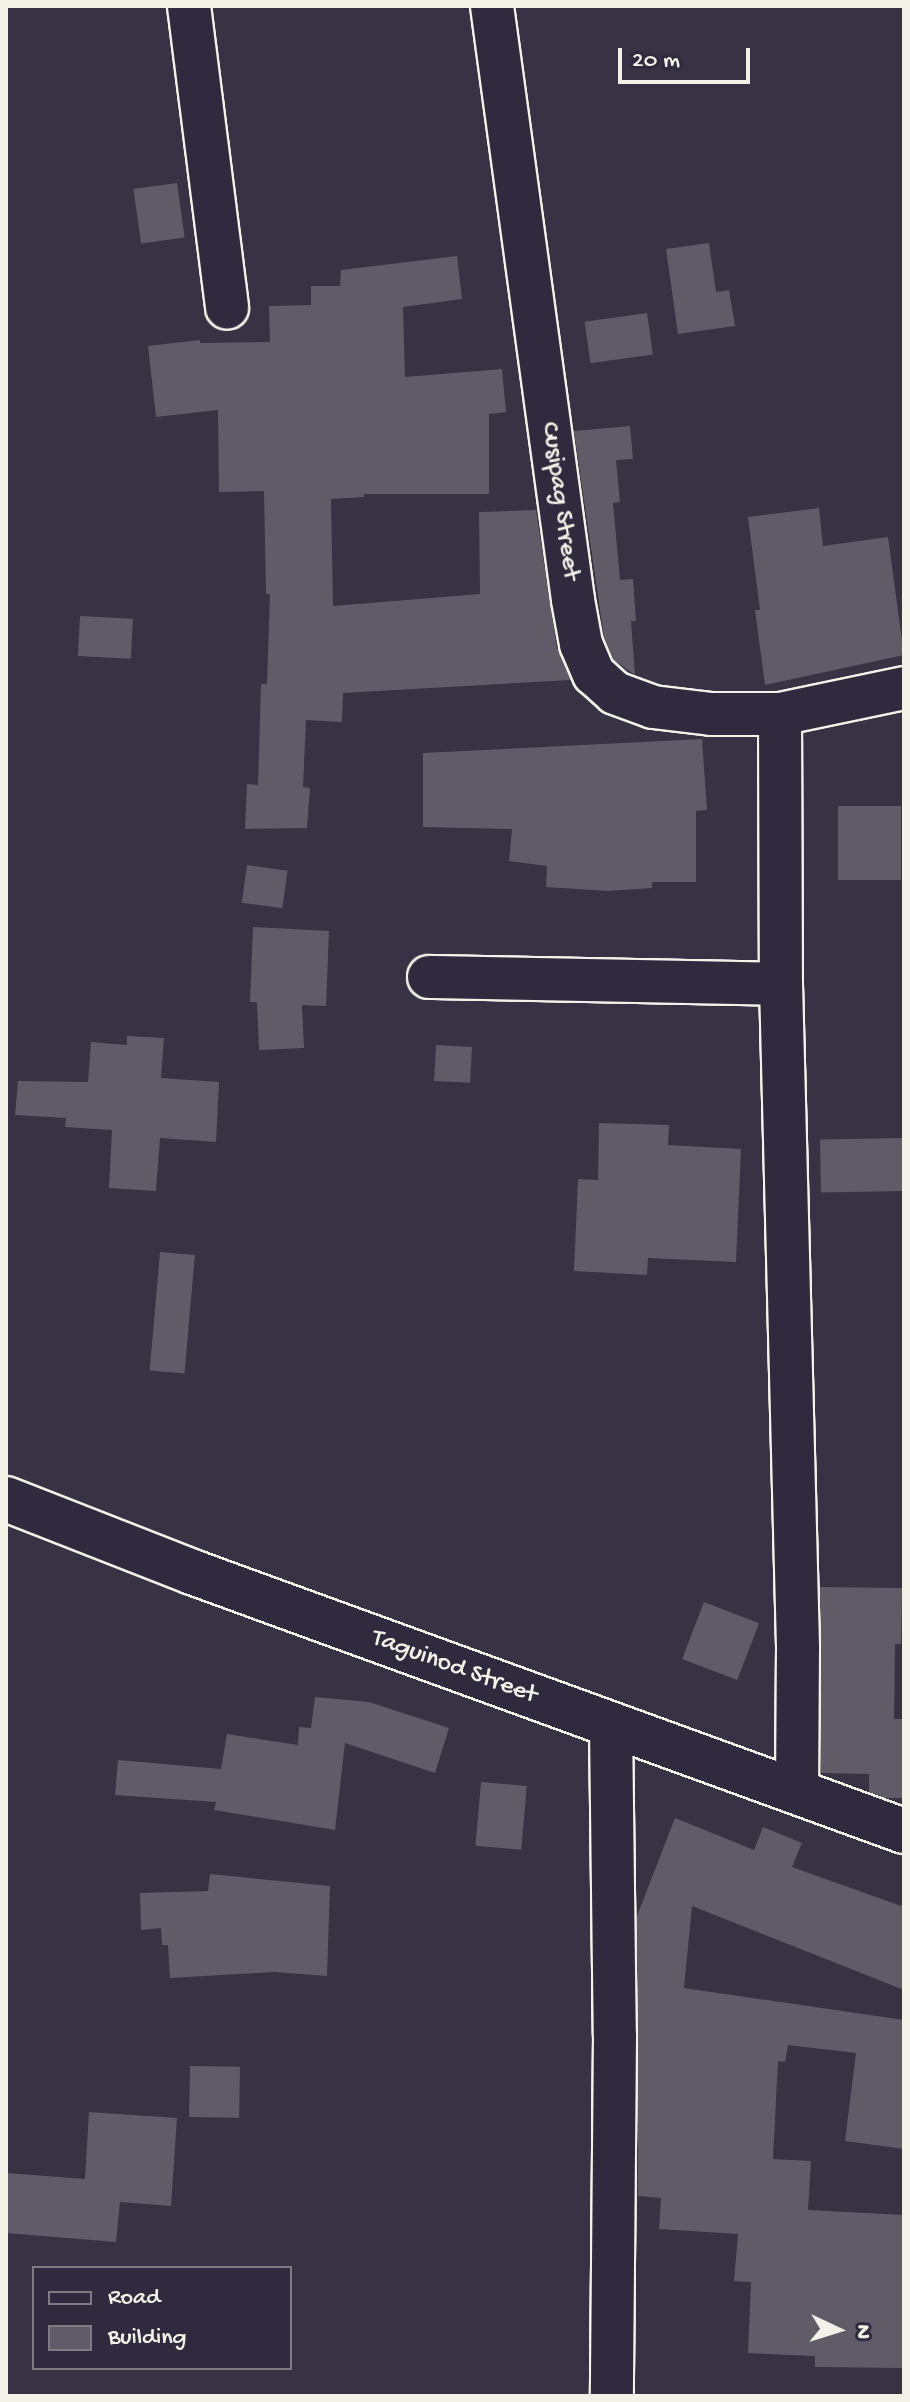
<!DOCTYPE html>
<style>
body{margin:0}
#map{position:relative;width:910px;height:2402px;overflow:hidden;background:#373244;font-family:"Gochi Hand",sans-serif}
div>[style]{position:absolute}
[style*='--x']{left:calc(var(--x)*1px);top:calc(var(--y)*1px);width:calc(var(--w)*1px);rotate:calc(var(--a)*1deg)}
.building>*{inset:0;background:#5f5c67;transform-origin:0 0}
.roads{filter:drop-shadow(2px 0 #f4f1e8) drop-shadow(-2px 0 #f4f1e8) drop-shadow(0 2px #f4f1e8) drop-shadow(0 -2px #f4f1e8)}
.street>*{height:42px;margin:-21px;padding:0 21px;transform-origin:21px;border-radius:21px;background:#2f2a3d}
.secondary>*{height:44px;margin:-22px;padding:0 22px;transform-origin:22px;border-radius:22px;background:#2f2a3d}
span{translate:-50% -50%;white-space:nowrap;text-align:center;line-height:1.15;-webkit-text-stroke:6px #2f2a3d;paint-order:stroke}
.street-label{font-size:26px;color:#f4f1e8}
.frame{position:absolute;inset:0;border:8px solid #f4f1e8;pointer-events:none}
.legend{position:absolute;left:32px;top:2266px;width:260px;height:104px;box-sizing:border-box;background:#2f2a3d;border:2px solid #7e7a81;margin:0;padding:10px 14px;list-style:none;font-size:24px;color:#f4f1e8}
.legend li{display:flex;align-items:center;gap:16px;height:40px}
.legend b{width:40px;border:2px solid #7e7a81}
.north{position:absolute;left:798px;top:2290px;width:80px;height:80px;-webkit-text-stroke:6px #2f2a3d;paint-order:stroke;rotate:94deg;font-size:22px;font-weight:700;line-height:32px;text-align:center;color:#f4f1e8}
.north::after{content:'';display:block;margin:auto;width:28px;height:36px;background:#f4f1e8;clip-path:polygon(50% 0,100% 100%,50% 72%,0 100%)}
.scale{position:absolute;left:618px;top:48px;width:132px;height:36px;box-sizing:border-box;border:4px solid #f4f1e8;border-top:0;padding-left:10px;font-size:24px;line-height:28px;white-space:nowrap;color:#f4f1e8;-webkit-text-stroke:6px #2f2a3d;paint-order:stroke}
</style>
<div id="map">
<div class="building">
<div style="left:177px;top:183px;width:55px;height:44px;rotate:82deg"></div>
<div style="clip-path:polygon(709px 243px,716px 292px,729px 290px,735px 326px,678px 334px,666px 249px)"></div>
<div style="clip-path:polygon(457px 256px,462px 299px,403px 307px,405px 377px,502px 369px,506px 412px,489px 414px,489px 494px,364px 494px,364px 497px,331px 499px,333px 606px,480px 594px,479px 512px,536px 510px,557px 648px,571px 680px,343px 693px,342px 722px,306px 720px,303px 787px,310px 788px,307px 828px,245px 829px,247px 784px,258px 785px,261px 684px,267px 684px,270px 594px,266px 594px,264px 491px,219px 492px,218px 410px,156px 417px,148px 346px,200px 340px,200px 343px,270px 342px,269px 306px,311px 305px,311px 286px,340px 286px,341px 270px)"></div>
<div style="left:647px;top:313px;width:42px;height:63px;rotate:82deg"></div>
<div style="clip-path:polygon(630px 426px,633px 459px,616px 460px,620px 502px,613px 503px,620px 580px,633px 579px,636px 621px,631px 621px,635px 675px,614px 660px,604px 637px,574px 431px)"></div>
<div style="clip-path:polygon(819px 508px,823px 546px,888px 537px,904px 655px,765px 685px,755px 610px,760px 610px,748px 517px)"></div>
<div style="left:80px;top:616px;width:53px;height:40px;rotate:3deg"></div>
<div style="clip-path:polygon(702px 739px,707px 810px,696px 811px,696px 882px,652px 882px,652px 888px,607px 891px,546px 887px,547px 866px,509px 861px,512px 829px,423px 827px,423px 753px)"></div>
<div style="left:838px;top:806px;width:63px;height:74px"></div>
<div style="left:247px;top:865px;width:41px;height:38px;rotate:8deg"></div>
<div style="clip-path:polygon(253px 927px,329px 931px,326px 1006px,302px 1005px,304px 1048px,259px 1050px,257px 1002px,250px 1002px)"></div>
<div style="clip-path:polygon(127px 1036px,164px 1038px,161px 1078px,219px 1082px,216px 1142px,160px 1138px,156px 1191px,109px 1188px,112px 1130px,65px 1127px,66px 1118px,15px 1115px,18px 1081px,88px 1082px,91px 1042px,127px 1045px)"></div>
<div style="left:436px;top:1045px;width:36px;height:36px;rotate:3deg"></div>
<div style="clip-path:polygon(599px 1123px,669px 1125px,668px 1145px,741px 1149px,736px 1262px,648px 1258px,647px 1275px,574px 1271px,578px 1179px,598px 1180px)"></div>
<div style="left:903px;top:1138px;width:53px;height:83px;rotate:89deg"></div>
<div style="left:160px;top:1252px;width:35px;height:119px;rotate:5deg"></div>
<div style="clip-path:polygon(820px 1587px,902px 1588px,901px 1644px,895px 1644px,894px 1719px,904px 1719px,904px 1798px,885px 1798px,869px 1792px,869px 1774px,821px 1773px)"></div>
<div style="left:704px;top:1602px;width:59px;height:61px;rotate:21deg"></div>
<div style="clip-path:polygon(315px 1697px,369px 1702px,449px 1728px,435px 1773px,345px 1743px,335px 1830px,214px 1810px,216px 1802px,115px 1795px,118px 1760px,221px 1769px,227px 1734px,298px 1745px,299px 1727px,311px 1728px)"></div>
<div style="left:481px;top:1782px;width:46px;height:64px;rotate:5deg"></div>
<div style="clip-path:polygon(675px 1818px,754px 1850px,763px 1827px,802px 1843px,792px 1867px,904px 1907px,904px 1990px,692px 1906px,684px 1988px,904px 2020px,904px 2149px,845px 2141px,856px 2053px,788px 2045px,785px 2062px,778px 2061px,773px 2159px,811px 2161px,808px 2210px,904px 2215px,904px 2368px,815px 2367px,815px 2356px,748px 2353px,751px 2282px,734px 2281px,738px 2234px,659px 2229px,661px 2198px,638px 2196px,637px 1916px)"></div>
<div style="clip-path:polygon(210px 1874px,330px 1886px,327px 1976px,275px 1972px,170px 1978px,168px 1945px,162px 1945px,161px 1928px,141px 1930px,140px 1893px,208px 1891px)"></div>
<div style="left:190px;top:2066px;width:50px;height:51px;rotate:1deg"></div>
<div style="clip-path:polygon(89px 2112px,177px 2118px,171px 2206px,120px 2202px,116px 2242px,6px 2233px,6px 2173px,85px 2179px)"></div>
</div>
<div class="roads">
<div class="street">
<div style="--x:189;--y:6;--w:304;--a:82.8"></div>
<div style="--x:492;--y:6;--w:599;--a:82.23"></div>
<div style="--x:573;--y:600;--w:45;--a:79.7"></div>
<div style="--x:581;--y:644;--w:33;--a:67"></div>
<div style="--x:594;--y:674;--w:28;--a:42"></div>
<div style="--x:615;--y:693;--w:40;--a:20.2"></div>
<div style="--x:653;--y:707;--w:59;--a:6.8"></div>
<div style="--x:712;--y:714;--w:68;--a:0"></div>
<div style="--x:780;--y:714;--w:127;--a:-11.8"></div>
<div style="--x:780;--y:714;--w:270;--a:89.8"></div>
<div style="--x:781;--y:984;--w:664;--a:88.53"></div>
<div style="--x:798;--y:1648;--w:142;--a:90.4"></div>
<div style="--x:429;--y:977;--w:352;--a:1.1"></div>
<div style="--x:611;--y:1725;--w:310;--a:89.3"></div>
<div style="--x:615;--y:2035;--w:361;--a:90.5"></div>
</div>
<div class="secondary">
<div style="--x:6;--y:1499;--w:200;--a:21.4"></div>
<div style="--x:192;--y:1572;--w:758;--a:19.99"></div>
</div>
</div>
<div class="street-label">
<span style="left:559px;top:501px;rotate:82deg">Cusipag Street</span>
<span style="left:454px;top:1668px;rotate:20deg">Taguinod Street</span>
</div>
<div class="frame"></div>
<ul class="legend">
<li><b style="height:10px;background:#2f2a3d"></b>Road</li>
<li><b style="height:22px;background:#5f5c67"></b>Building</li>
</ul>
<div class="north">N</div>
<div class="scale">20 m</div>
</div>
